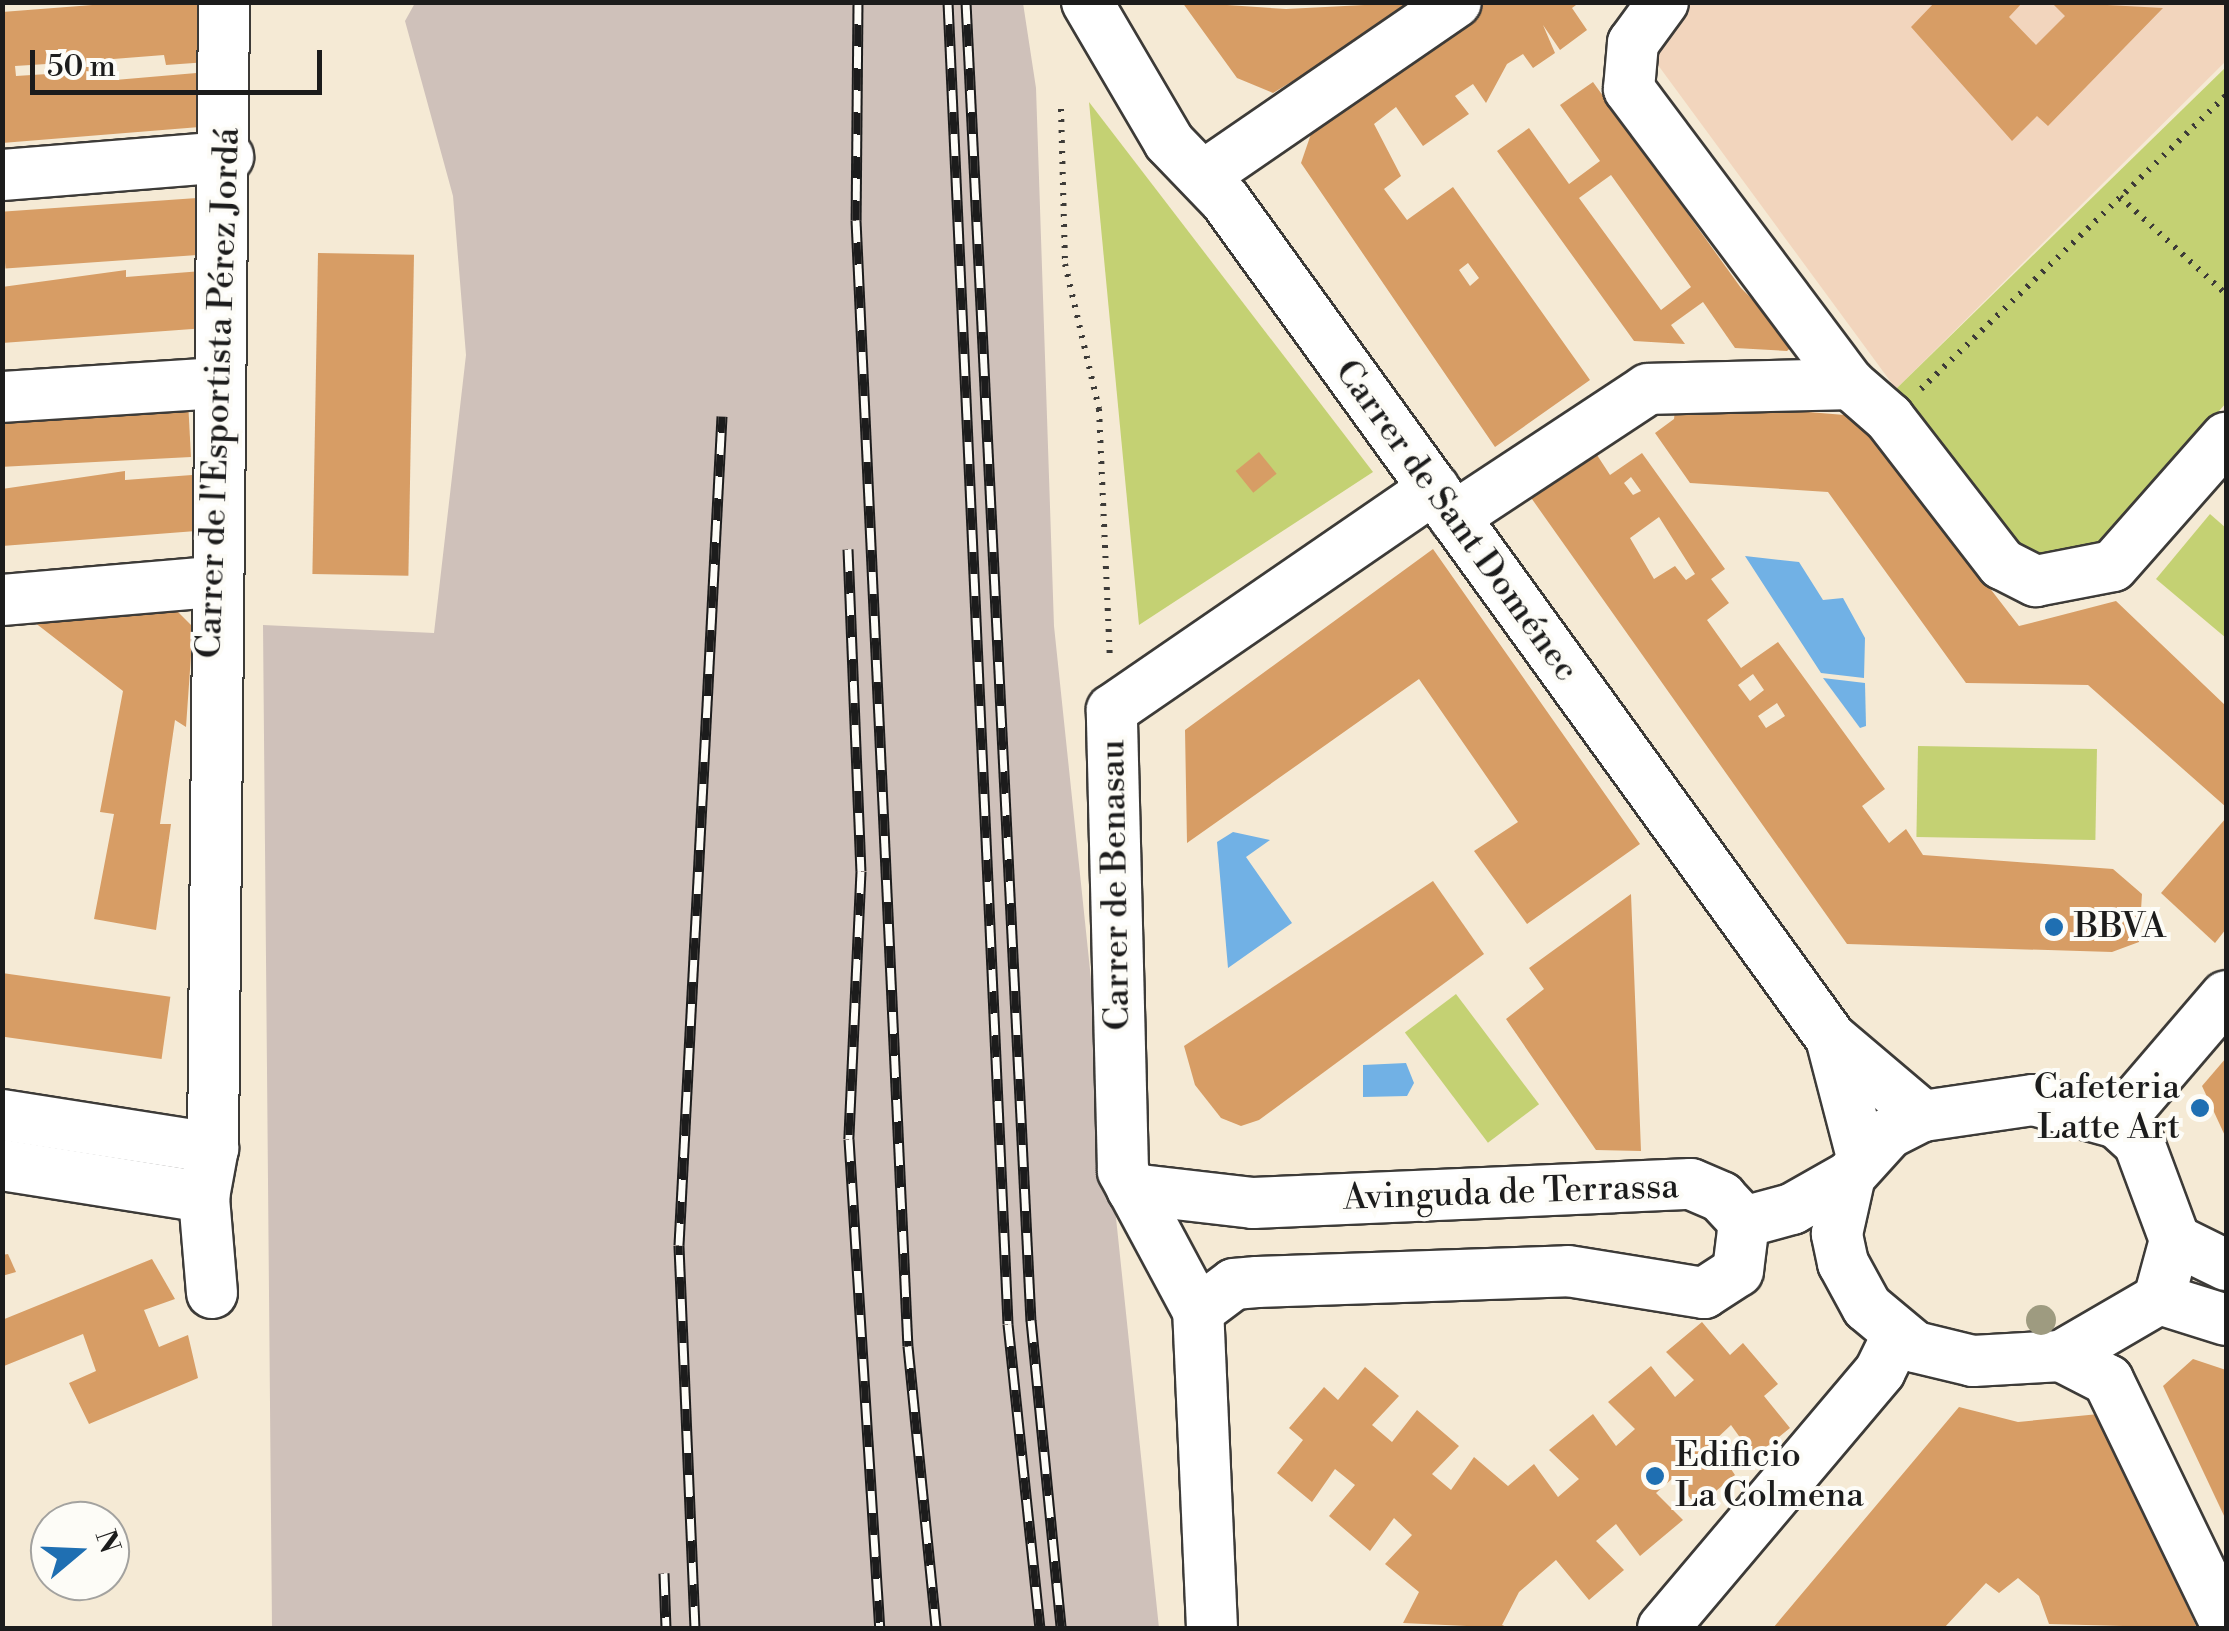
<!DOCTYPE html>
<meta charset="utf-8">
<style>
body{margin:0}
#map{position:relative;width:2229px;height:1631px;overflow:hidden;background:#f5ead5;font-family:"Libre Bodoni",serif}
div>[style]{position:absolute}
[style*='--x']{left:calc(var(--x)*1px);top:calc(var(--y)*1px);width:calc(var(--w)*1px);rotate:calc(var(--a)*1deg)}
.built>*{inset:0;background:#f2d5bd}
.industrial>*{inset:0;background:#cfc1ba}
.green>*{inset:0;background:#c4d173;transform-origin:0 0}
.water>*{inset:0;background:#71b1e5}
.building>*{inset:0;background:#d79d65;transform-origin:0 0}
.path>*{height:6px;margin-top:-3px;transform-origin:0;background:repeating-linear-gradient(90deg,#3d3b38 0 2.5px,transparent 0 10.5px)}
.roads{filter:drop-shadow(2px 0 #3d3b38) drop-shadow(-2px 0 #3d3b38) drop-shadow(0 2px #3d3b38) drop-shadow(0 -2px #3d3b38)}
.minor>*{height:50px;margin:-25px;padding:0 25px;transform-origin:25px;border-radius:25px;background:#fff}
.rail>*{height:11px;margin-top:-5.5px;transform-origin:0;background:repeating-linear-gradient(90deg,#fdfcf7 0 22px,#1c1c1c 0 44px);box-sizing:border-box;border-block:2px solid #1c1c1c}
.trees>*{width:30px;height:30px;margin:-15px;border-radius:50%;background:#9e9b80}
.dots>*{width:28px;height:28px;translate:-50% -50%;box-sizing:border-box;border:5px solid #fdfcf7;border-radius:50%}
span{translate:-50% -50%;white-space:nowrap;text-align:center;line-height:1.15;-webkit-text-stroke:8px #fdfcf7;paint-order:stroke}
.street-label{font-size:35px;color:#1c1c1c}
.poi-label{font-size:35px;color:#1c1c1c}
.left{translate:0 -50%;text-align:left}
.right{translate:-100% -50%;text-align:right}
.frame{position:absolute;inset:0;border:5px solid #1c1c1c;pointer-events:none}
.north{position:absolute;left:30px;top:1501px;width:100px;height:100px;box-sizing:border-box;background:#fdfcf7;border:2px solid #a3a29f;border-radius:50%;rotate:71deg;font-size:28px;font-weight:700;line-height:40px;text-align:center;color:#1c1c1c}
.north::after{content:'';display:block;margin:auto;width:35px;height:45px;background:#1f6fb2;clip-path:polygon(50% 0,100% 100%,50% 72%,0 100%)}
.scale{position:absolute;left:30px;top:50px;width:292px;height:45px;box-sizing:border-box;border:5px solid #1c1c1c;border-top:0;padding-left:12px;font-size:30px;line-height:35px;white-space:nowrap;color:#1c1c1c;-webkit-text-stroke:8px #fdfcf7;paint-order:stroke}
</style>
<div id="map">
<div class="built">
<div style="clip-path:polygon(1688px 3px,2226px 3px,2226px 61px,1896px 389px,1655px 61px,1662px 22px)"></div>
</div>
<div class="industrial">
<div style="clip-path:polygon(415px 3px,1023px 3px,1036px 88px,1054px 626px,1159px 1628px,272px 1628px,263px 625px,434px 633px,466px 355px,453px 196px,405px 21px)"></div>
</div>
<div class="green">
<div style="clip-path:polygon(2226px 67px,2226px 403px,2099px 550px,2031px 562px,1896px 389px)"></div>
<div style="clip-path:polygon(1089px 102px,1373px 472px,1139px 625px)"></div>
<div style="clip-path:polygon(2210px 514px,2226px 528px,2226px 638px,2156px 579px)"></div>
<div style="left:1918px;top:746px;width:179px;height:91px;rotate:1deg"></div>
<div style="left:1456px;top:994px;width:138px;height:64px;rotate:53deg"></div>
</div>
<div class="water">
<div style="clip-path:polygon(1745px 556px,1799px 562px,1823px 600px,1843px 598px,1865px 638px,1864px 678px,1821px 673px)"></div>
<div style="clip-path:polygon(1823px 678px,1865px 683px,1866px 726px,1860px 728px)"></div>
<div style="clip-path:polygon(1233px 832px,1270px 840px,1246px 857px,1292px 923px,1228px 968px,1217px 842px)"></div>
<div style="clip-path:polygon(1406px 1063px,1414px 1083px,1407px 1096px,1363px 1097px,1363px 1065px)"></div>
</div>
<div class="building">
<div style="clip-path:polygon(evenodd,131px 2px,210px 5px,212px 126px,2px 143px,2px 12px,131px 2px,164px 55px,166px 65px,208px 62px,208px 72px,115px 80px,113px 59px,164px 55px,131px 2px,62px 63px,63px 73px,16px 76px,15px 66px,62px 63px)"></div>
<div style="clip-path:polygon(1182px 2px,1286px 9px,1423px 2px,1273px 93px,1237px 78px)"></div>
<div style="clip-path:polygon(evenodd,1482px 2px,1580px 2px,1572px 8px,1587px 30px,1560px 50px,1543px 25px,1555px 53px,1533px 68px,1523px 54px,1507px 64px,1486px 103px,1473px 84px,1455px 96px,1469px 114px,1423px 146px,1396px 107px,1374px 124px,1401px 176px,1384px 189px,1407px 220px,1453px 187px,1590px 380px,1495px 447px,1301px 163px,1312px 131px,1482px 2px,1468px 263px,1479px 278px,1470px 286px,1459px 270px,1468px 263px)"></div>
<div style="clip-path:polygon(1935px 2px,2023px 2px,2009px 17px,2036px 45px,2065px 16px,2051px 2px,2163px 8px,2048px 126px,2037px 116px,2012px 141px,1911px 27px)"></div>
<div style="clip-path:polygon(evenodd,1593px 82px,1741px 288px,1796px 343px,1787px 351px,1735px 348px,1703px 302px,1671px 325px,1685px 344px,1634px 341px,1497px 151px,1529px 128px,1569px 184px,1600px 161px,1560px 105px,1593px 82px,1611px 175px,1691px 287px,1661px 310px,1579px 198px,1611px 175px)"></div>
<div style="left:197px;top:198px;width:57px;height:196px;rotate:86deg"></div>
<div style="left:318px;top:253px;width:96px;height:321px;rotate:1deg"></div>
<div style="clip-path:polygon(126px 270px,126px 277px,202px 271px,206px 328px,2px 343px,2px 287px)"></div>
<div style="left:188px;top:400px;width:57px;height:187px;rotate:87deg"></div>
<div style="clip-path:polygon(1676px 401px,1857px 416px,2019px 626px,2116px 601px,2226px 706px,2226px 807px,2088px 685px,1966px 683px,1828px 492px,1690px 483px,1655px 433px,1674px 419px)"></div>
<div style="clip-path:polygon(evenodd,1611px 438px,1597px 455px,1610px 475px,1642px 453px,1725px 569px,1711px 579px,1729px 603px,1707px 620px,1741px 668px,1778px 642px,1885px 789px,1862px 806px,1889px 843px,1906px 829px,1923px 855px,2113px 869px,2142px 894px,2139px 942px,2112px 952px,1847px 944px,1522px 485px,1611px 438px,1631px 477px,1641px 491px,1633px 495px,1624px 483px,1631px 477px,1611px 438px,1659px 517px,1695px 574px,1686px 580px,1675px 566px,1654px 579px,1630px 538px,1659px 517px,1611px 438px,1753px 674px,1764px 690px,1750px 701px,1738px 685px,1753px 674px,1611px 438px,1777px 703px,1785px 716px,1766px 728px,1758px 716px,1777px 703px)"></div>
<div style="left:1259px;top:452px;width:28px;height:30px;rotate:51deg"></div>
<div style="clip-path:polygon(125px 471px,125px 480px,192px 475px,196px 531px,2px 546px,2px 489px)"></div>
<div style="clip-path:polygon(1433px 549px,1640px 844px,1527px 924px,1474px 851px,1518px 822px,1419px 679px,1187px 843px,1185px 730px)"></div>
<div style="clip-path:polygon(170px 604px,193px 627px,186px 727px,175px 720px,160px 824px,171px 824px,156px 930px,94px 919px,114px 814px,100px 812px,123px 691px,25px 615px)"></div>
<div style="clip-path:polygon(2226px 818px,2226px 929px,2215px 943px,2161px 893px)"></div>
<div style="clip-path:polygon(1433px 881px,1484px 954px,1259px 1120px,1241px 1126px,1221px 1118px,1195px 1085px,1184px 1046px)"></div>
<div style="clip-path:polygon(1631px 894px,1641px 1151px,1596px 1150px,1506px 1019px,1544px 989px,1529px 968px)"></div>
<div style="left:2px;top:973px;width:170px;height:63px;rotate:8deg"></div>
<div style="clip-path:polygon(2226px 1058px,2226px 1138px,2202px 1086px)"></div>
<div style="clip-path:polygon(8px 1254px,16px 1272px,2px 1276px,2px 1255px)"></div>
<div style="clip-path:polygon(152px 1259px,175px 1299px,144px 1310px,159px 1347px,188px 1335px,198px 1378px,89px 1424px,69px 1383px,96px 1371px,83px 1334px,4px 1366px,2px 1376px,2px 1320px)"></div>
<div style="clip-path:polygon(1702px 1322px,1730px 1355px,1743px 1343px,1778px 1384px,1764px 1396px,1790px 1428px,1754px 1457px,1731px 1425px,1713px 1442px,1735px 1475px,1697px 1507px,1674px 1477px,1656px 1493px,1683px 1520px,1640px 1556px,1616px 1524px,1596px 1541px,1624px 1570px,1589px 1600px,1556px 1560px,1519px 1592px,1502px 1625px,1509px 1628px,1403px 1623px,1419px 1592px,1385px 1564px,1412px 1535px,1394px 1518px,1370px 1551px,1329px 1516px,1355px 1485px,1335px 1469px,1312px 1502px,1277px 1473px,1303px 1440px,1289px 1428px,1324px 1387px,1338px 1400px,1365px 1367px,1399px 1396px,1372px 1425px,1392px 1442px,1417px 1410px,1459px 1446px,1432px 1474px,1451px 1490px,1474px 1457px,1508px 1486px,1534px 1464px,1558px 1497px,1579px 1479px,1549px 1450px,1593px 1414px,1616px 1446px,1635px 1429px,1608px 1402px,1651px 1366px,1675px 1397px,1694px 1380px,1666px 1352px)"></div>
<div style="clip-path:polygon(2193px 1359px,2226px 1370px,2226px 1520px,2163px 1386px)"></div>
<div style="clip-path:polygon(1959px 1407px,2018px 1422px,2099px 1414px,2197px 1628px,2049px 1624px,2039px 1596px,2018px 1578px,1999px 1593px,1986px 1583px,1944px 1628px,1773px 1628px)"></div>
</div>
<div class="path">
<div style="--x:1061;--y:109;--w:155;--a:88.5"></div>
<div style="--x:1065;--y:264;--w:149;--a:76.8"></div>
<div style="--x:1099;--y:409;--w:250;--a:87.5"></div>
<div style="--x:2120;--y:197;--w:144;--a:42.5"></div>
<div style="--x:1921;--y:389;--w:424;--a:-43.9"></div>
</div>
<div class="roads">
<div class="minor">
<div style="--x:1087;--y:2;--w:162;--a:59.6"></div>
<div style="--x:1169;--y:142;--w:81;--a:46"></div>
<div style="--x:1225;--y:200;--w:1034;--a:54.13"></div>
<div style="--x:1831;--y:1038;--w:121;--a:40.3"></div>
<div style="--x:1663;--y:2;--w:51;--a:126.2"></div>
<div style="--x:1633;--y:43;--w:46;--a:95"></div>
<div style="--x:1629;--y:89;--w:369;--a:53.2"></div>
<div style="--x:1850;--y:384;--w:52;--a:41.1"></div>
<div style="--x:1889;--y:418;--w:185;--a:52.3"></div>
<div style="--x:2002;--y:564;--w:38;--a:27"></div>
<div style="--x:2036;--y:581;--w:78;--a:-11"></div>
<div style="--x:2113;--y:566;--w:171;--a:-48.6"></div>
<div style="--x:1206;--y:174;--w:303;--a:-34.5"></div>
<div style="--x:2;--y:175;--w:227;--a:-4.6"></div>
<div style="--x:2;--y:397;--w:215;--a:-3.7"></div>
<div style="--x:1454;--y:517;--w:232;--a:-33.4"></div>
<div style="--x:1648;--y:389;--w:202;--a:-1.4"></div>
<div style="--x:2;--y:600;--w:212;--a:-4.9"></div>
<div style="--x:1831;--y:1038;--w:123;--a:75.4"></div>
<div style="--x:2033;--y:1100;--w:87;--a:15.3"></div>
<div style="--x:2117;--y:1123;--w:30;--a:42"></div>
<div style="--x:2139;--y:1143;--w:103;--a:69.6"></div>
<div style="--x:2175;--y:1240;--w:61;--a:105.2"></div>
<div style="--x:2159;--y:1299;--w:113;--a:149.8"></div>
<div style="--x:2061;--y:1356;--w:88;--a:176.7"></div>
<div style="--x:1973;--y:1361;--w:60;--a:-166.4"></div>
<div style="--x:1915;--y:1347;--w:62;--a:-140.2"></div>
<div style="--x:1867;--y:1307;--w:50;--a:-118.6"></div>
<div style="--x:1843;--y:1263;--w:30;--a:-102"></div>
<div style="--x:1837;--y:1234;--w:59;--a:-77.4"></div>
<div style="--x:1850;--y:1176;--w:58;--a:-47.8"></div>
<div style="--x:1889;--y:1133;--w:38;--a:-27"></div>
<div style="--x:1923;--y:1116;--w:111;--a:-8.3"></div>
<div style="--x:2;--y:1115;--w:214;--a:8.9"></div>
<div style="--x:2117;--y:1123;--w:167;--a:-49.4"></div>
<div style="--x:2;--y:1165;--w:205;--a:9"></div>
<div style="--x:1132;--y:1189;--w:122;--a:6.6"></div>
<div style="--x:1253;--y:1203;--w:438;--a:-2.5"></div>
<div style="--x:1691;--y:1184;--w:33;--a:23"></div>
<div style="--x:1721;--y:1197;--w:34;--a:47"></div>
<div style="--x:1744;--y:1222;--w:50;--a:-15.2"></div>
<div style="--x:1792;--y:1209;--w:67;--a:-29.6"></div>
<div style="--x:2175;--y:1240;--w:57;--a:26.1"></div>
<div style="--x:212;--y:1293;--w:96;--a:-94.8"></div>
<div style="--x:204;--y:1197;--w:50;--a:-79.6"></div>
<div style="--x:213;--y:1148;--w:1146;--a:-89.45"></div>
<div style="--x:2159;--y:1299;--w:70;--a:17.4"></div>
<div style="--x:1198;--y:1311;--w:45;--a:-36.9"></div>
<div style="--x:1234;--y:1284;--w:23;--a:-5"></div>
<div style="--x:1257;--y:1282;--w:311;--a:-2"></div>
<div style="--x:1568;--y:1271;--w:138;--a:9.2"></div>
<div style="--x:1704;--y:1293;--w:40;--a:-32.9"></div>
<div style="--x:1738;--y:1271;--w:49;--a:-83"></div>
<div style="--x:2061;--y:1356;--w:53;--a:27.1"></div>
<div style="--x:2108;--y:1380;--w:271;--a:64.2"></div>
<div style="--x:1212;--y:1628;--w:317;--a:-92.5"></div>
<div style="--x:1198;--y:1311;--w:159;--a:-118.2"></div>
<div style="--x:1123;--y:1171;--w:461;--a:-91.4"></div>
<div style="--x:1112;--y:710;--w:391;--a:-34.5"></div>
<div style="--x:1663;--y:1628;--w:336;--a:-49.8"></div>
<div style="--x:1880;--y:1371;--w:39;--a:-64"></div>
</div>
</div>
<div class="rail">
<div style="--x:858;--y:2;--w:218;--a:90.5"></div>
<div style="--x:856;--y:220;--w:1127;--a:87.36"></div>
<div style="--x:908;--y:1346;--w:283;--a:84.3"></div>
<div style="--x:948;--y:2;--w:1323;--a:87.4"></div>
<div style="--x:1008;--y:1324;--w:306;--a:84"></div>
<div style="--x:966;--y:2;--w:1320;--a:87.18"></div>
<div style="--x:1031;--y:1320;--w:309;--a:84.4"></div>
<div style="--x:848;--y:549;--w:322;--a:87.7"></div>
<div style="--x:861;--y:871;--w:268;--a:92.6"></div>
<div style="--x:849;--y:1139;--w:490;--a:86.4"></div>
<div style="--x:664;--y:1573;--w:55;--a:87.9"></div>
<div style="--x:695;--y:1628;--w:383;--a:-92.4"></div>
<div style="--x:679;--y:1245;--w:830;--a:-87.03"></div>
</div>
<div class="trees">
<div style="left:2041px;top:1320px"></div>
</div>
<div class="dots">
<div style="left:2054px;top:927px;background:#1f6fb2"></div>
<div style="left:2200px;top:1108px;background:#1f6fb2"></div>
<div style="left:1655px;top:1476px;background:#1f6fb2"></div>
</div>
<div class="street-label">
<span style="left:219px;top:393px;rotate:-88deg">Carrer de l'Esportista Pérez Jordá</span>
<span style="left:1456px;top:521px;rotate:54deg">Carrer de Sant Doménec</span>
<span style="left:1116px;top:885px;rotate:-91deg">Carrer de Benasau</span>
<span style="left:1511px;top:1193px;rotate:-2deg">Avinguda de Terrassa</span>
</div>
<div class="poi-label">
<span class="left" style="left:2074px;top:927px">BBVA</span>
<span class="right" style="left:2180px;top:1108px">Cafeteria<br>Latte Art</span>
<span class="left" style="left:1675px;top:1476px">Edificio<br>La Colmena</span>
</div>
<div class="frame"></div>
<div class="north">N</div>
<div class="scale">50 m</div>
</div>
